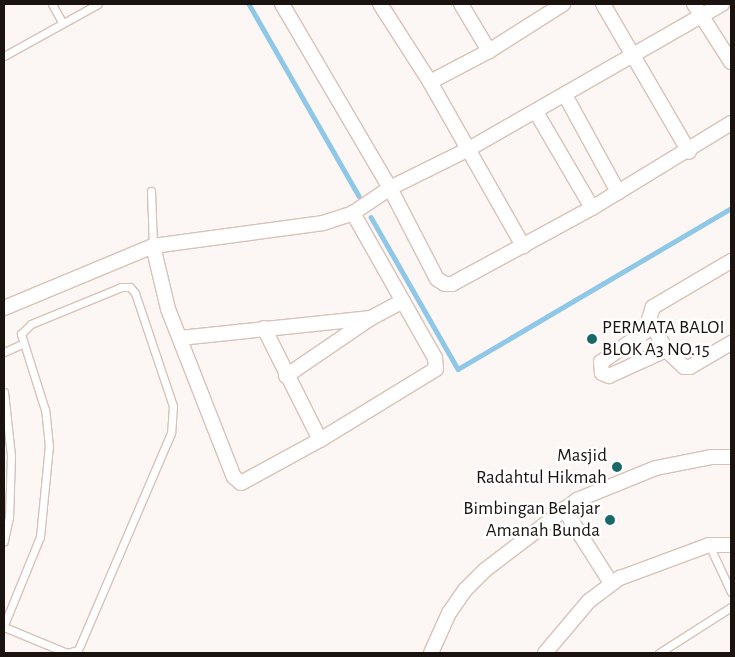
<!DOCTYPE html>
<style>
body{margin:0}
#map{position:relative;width:735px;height:657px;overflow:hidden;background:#fcf7f5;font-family:"Alegreya Sans",sans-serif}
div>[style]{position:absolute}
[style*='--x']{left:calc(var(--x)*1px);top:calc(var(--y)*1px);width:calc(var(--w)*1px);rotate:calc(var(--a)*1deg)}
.stream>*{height:4.5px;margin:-2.25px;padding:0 2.25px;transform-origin:2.25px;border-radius:2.25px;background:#8fc8e7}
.roads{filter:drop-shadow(1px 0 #d8c2b8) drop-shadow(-1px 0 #d8c2b8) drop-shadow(0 1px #d8c2b8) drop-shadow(0 -1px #d8c2b8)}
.service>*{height:7px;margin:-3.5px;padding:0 3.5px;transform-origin:3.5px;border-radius:3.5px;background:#fff}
.minor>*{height:14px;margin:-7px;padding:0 7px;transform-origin:7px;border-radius:7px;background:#fff}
.dots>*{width:14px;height:14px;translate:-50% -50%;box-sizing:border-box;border:2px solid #fff;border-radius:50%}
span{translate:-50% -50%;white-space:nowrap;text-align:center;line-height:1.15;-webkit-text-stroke:5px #fff;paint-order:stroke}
.poi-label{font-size:19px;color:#1a130f}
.left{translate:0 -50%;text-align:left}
.right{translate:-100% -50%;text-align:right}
.frame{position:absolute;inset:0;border:5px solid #1a130f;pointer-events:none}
</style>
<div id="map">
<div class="stream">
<div style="--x:249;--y:4;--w:221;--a:60.2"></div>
<div style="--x:371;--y:217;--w:175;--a:60.2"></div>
<div style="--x:458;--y:369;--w:317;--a:-30.5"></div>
</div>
<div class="roads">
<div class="service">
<div style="--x:52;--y:4;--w:21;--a:61"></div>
<div style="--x:4;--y:56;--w:107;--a:-29"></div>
<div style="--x:151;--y:191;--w:55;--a:87.9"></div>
<div style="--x:4;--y:352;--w:20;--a:-24"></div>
<div style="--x:4;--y:392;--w:63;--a:83.7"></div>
<div style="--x:11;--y:455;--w:62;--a:91.8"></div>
<div style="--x:9;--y:517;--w:25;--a:102"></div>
<div style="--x:709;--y:545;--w:52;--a:64.9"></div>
<div style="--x:4;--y:625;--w:95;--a:-67.8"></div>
<div style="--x:40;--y:537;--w:91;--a:-84.4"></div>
<div style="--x:49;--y:446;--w:36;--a:-96"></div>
<div style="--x:45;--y:410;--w:80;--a:-107.5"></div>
<div style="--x:21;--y:334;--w:14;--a:-45"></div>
<div style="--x:31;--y:324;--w:97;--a:-22.3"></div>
<div style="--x:121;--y:287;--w:9;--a:0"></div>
<div style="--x:130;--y:287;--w:8;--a:50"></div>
<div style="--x:135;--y:293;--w:119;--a:71.4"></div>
<div style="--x:173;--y:406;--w:27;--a:94"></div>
<div style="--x:171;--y:433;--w:236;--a:113.2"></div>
<div style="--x:78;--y:650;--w:11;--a:165"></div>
<div style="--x:67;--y:653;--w:68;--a:-157.6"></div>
<div style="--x:659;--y:653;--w:85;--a:-32.6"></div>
</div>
<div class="minor">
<div style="--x:282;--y:4;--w:213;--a:59.6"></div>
<div style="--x:390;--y:188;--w:102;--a:62.7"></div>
<div style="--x:437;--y:279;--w:9;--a:32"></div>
<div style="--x:445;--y:284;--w:7;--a:0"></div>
<div style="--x:452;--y:284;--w:159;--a:-28.5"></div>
<div style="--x:592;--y:208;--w:163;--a:-31.4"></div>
<div style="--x:380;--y:4;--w:93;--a:57.3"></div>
<div style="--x:430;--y:82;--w:189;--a:60.4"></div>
<div style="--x:461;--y:4;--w:55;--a:59.2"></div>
<div style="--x:603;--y:4;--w:171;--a:59.8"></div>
<div style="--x:694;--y:4;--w:69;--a:57.5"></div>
<div style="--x:430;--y:82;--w:67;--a:-27.7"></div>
<div style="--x:489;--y:51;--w:88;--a:-32.4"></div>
<div style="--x:565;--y:95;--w:111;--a:61.3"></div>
<div style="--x:536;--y:112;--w:111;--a:59.7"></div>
<div style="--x:153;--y:246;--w:65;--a:76.6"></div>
<div style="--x:168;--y:309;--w:180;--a:68.6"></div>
<div style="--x:234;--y:477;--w:9;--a:41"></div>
<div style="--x:241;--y:483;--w:90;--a:-28.6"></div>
<div style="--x:320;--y:440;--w:136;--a:-31.5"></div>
<div style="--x:436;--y:369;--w:11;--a:-95"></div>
<div style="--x:435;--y:358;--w:167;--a:-119.5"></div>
<div style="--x:731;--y:261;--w:91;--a:149.5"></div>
<div style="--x:653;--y:307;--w:13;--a:108"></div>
<div style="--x:649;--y:319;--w:35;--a:61"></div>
<div style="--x:666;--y:350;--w:25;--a:43"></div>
<div style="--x:684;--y:367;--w:6;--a:0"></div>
<div style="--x:690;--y:367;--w:48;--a:-30.3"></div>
<div style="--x:4;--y:308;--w:161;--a:-22.6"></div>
<div style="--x:153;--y:246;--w:172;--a:-7.7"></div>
<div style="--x:323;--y:223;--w:32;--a:-18"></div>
<div style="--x:353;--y:213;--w:45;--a:-34"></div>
<div style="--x:390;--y:188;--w:86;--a:-26.3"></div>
<div style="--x:467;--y:150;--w:294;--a:-29.8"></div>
<div style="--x:652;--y:327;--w:62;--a:145.5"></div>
<div style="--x:601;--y:362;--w:11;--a:85"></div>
<div style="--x:602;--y:373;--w:8;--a:23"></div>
<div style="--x:609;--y:376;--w:63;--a:-24.5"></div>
<div style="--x:264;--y:328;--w:125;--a:63.4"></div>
<div style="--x:180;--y:338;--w:192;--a:-6"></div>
<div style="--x:286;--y:376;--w:103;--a:-34.3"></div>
<div style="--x:371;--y:318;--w:34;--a:-28"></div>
<div style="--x:564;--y:509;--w:88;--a:57.6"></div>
<div style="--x:431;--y:653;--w:44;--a:-65.8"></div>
<div style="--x:449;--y:613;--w:28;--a:-55"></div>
<div style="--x:465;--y:590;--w:28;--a:-45"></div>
<div style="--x:485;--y:570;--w:116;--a:-37.3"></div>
<div style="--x:577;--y:500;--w:85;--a:-22.1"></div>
<div style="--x:656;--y:468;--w:56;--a:-11.3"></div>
<div style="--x:711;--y:457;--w:20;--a:0"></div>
<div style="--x:545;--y:653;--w:68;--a:-49.8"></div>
<div style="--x:589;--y:601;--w:39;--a:-37"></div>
<div style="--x:620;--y:578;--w:95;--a:-20.3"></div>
<div style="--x:709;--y:545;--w:22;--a:0"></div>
</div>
</div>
<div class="dots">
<div style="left:592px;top:339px;background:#1a6868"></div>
<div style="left:617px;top:467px;background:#1a6868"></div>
<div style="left:610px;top:520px;background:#1a6868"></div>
</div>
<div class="poi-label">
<span class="left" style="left:602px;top:339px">PERMATA BALOI<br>BLOK A3 NO.15</span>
<span class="right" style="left:607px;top:467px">Masjid<br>Radahtul Hikmah</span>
<span class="right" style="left:600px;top:520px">Bimbingan Belajar<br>Amanah Bunda</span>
</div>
<div class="frame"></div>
</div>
